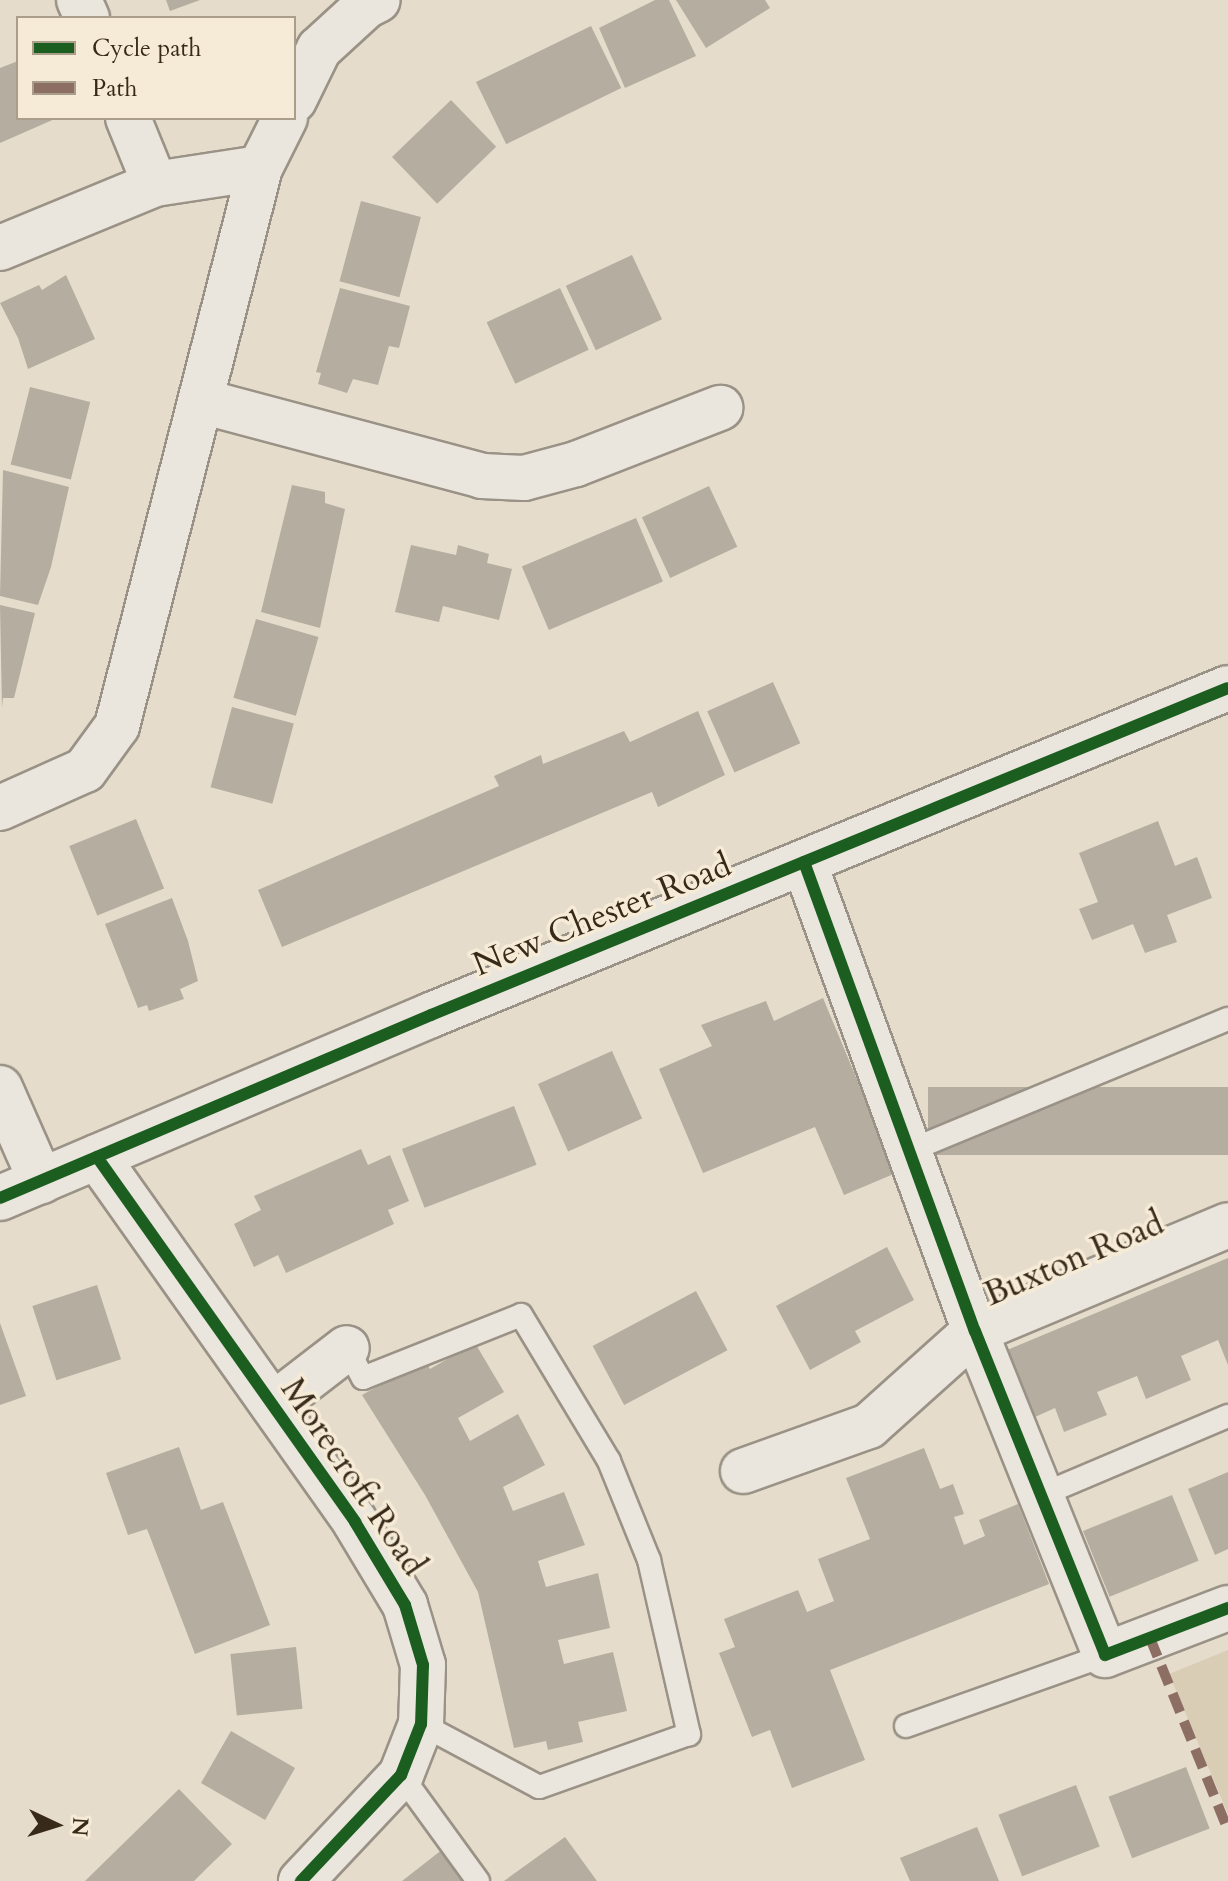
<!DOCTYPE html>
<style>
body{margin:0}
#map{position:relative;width:1228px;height:1881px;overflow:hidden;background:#e6dccb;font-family:Cardo,serif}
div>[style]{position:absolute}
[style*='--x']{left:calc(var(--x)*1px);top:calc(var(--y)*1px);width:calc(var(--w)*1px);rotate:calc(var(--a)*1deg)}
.green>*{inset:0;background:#dacdb6}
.building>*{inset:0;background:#b4ada0;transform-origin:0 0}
.roads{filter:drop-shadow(2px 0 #9a9286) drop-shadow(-2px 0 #9a9286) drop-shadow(0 2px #9a9286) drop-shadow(0 -2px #9a9286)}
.service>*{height:22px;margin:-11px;padding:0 11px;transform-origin:11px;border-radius:11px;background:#ebe6dd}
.minor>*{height:44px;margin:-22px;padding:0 22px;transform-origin:22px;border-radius:22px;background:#ebe6dd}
.secondary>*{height:44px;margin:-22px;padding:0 22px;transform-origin:22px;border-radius:22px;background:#ebe6dd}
.quiet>*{height:10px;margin-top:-5px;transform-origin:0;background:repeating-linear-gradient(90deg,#8d6e63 0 20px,transparent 0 30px)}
.cycleway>*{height:12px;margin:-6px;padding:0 6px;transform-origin:6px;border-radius:6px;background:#1b5e20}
span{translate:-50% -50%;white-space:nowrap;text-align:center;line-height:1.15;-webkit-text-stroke:7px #f6ebd6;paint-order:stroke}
.street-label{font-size:34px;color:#372a19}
.legend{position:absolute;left:16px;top:16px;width:280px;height:104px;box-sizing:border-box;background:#f6ebd6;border:2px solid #aa9e8a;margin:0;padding:10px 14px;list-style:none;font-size:24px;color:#372a19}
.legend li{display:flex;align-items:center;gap:16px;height:40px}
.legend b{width:40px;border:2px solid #aa9e8a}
.north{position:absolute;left:16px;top:1785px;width:80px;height:80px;-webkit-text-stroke:6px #f6ebd6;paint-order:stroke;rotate:94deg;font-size:22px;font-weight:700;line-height:32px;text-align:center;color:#372a19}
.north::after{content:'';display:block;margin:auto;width:28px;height:36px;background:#372a19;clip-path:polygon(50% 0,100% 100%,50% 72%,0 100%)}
</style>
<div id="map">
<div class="green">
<div style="clip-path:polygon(1228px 1650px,1228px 1814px,1169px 1674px)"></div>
</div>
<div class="building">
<div style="clip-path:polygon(166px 0,200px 0,170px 11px)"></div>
<div style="clip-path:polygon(655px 0,669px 0,696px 56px,625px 88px,599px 28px)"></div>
<div style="clip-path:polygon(676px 0,765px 0,770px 8px,706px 48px)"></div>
<div style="left:591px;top:26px;width:69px;height:128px;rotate:64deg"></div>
<div style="clip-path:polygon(18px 61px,18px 118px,57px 118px,0 143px,0 68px)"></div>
<div style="left:451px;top:100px;width:65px;height:82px;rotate:46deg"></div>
<div style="left:361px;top:201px;width:62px;height:83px;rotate:15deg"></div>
<div style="left:632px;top:255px;width:71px;height:73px;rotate:65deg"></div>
<div style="clip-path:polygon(66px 275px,95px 339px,28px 369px,18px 338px,0 303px,39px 285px,42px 290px)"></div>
<div style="clip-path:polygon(340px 288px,410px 306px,399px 348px,389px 346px,378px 385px,353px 379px,347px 393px,318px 384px,321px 373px,316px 372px)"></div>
<div style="left:560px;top:288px;width:68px;height:81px;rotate:65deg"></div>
<div style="left:30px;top:387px;width:62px;height:80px;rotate:14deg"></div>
<div style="clip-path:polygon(3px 470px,69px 487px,51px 567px,38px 605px,0 596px)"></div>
<div style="clip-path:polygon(292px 485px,325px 492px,325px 503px,345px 509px,320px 628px,261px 612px)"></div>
<div style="left:709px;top:486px;width:67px;height:74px;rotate:65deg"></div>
<div style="left:636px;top:518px;width:69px;height:124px;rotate:67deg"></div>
<div style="clip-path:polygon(411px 545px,456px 555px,458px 545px,489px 554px,487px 563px,512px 569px,499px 620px,443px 606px,439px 622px,395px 612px)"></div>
<div style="clip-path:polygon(0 605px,35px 613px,14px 698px,3px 698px,2px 708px)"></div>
<div style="left:256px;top:619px;width:65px;height:82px;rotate:16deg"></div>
<div style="left:773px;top:682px;width:67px;height:72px;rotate:66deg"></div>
<div style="left:232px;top:707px;width:64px;height:83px;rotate:15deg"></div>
<div style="clip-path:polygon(698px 711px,725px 775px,658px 807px,652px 792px,282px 947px,258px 890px,499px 786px,494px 776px,541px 755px,543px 764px,624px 731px,630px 742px)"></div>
<div style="left:136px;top:819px;width:75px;height:72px;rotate:68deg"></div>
<div style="clip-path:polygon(1158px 821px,1175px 866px,1197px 857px,1212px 898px,1167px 915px,1177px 942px,1145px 953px,1133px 924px,1092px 940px,1079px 909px,1098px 902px,1079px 853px)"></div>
<div style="clip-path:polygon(172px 898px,188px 941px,198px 981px,180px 989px,184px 999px,149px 1011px,147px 1005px,138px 1008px,105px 924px)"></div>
<div style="clip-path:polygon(823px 998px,896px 1173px,844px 1195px,815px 1127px,703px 1173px,659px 1069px,712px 1046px,701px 1025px,766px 1001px,774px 1021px)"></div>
<div style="left:612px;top:1051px;width:74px;height:81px;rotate:66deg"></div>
<div style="left:1228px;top:1087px;width:68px;height:300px;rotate:90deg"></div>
<div style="left:514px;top:1106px;width:63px;height:120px;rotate:69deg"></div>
<div style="clip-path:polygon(361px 1149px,368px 1165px,390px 1155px,409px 1201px,388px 1210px,394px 1224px,286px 1273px,278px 1255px,254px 1267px,234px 1224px,261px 1210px,254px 1196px)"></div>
<div style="clip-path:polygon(887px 1247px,914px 1300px,855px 1331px,861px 1342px,810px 1370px,776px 1306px)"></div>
<div style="clip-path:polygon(1228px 1258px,1228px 1365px,1218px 1340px,1181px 1356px,1191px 1380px,1146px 1399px,1137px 1376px,1097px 1392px,1107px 1415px,1064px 1432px,1055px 1408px,1035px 1417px,1007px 1350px)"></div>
<div style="left:97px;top:1285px;width:78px;height:68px;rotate:72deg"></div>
<div style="left:696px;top:1291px;width:67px;height:117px;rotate:62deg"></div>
<div style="clip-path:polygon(0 1323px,26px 1396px,0 1405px)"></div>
<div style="clip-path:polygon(475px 1343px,504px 1392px,458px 1418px,470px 1441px,518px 1414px,545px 1465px,503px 1487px,513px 1511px,564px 1492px,585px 1545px,538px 1561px,546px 1587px,598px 1573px,610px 1628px,558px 1640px,564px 1664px,613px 1652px,627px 1711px,578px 1722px,583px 1742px,548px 1750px,546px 1741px,514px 1748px,478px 1592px,425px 1495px,362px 1395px,425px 1360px,430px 1369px)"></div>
<div style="clip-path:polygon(179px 1447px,201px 1510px,223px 1502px,270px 1625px,195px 1654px,147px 1529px,128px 1535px,106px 1473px)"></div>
<div style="clip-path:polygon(924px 1448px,940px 1489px,953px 1484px,964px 1514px,954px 1517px,964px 1545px,985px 1536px,979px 1520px,1018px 1504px,1049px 1584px,830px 1670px,865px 1760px,792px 1788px,770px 1730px,752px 1737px,719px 1653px,735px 1647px,724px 1619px,798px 1590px,807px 1612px,834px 1601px,818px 1559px,870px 1539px,846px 1478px)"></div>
<div style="clip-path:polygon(1228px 1472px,1228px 1549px,1215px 1555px,1188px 1489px)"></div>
<div style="left:1172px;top:1495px;width:71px;height:96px;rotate:68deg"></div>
<div style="left:296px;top:1647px;width:62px;height:66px;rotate:84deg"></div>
<div style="left:231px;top:1731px;width:74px;height:60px;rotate:30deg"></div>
<div style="left:1186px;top:1767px;width:66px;height:83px;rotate:69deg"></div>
<div style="left:1076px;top:1785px;width:66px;height:83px;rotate:69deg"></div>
<div style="clip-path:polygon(179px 1789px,232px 1844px,207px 1868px,194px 1881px,85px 1881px)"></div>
<div style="clip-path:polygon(977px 1827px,999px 1881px,910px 1881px,900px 1858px)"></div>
<div style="clip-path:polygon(565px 1837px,597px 1881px,504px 1881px,533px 1860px)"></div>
<div style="clip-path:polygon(443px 1849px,466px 1881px,402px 1881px)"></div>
</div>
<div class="roads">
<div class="service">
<div style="--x:909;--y:1151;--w:345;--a:-22.5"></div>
<div style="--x:347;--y:1348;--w:34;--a:62"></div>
<div style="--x:363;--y:1378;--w:170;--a:-21.7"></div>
<div style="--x:521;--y:1315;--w:170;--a:58.9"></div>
<div style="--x:609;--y:1461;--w:107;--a:68"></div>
<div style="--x:649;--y:1560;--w:179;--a:77.1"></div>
<div style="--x:689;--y:1734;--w:159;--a:160.5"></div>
<div style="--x:539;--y:1787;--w:134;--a:-151.9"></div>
<div style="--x:1041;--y:1495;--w:203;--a:-22.9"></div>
<div style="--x:906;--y:1726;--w:211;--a:-19.6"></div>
<div style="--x:401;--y:1775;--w:131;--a:54"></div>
</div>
<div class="minor">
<div style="--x:79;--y:0;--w:20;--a:66"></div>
<div style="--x:294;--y:100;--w:57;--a:-63.9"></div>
<div style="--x:319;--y:49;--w:64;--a:-42.5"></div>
<div style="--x:366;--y:6;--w:13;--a:-27"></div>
<div style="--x:128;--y:118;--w:71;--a:67.8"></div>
<div style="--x:0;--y:248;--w:168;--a:-22.4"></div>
<div style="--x:155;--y:184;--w:106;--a:-8.7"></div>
<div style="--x:201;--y:401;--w:291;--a:14.9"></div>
<div style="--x:482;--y:476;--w:42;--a:2.7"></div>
<div style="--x:524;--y:478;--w:54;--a:-15.1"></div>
<div style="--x:576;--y:464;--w:155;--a:-21.3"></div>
<div style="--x:0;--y:808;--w:93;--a:-24.1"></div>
<div style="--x:85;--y:770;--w:54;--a:-54"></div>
<div style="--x:117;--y:726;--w:576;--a:-75.63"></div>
<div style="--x:260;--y:168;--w:56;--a:-63.4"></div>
<div style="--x:804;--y:862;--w:499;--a:70"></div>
<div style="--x:975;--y:1331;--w:349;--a:68.1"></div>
<div style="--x:1105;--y:1655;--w:132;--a:-20.9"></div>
<div style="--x:0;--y:1088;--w:102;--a:66.2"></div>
<div style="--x:97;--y:1157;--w:447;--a:54.7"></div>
<div style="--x:355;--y:1522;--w:97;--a:58.9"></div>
<div style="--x:405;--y:1605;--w:63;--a:73.3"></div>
<div style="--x:423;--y:1665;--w:59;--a:91.9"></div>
<div style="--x:421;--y:1724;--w:55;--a:111.4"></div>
<div style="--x:401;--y:1775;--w:146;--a:133.3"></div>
<div style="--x:273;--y:1405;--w:93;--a:-37.6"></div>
<div style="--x:743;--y:1471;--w:134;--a:-19.7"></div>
<div style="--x:869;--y:1426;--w:142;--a:-41.9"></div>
<div style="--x:975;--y:1331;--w:274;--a:-22.7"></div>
</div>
<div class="secondary">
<div style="--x:0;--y:1198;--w:468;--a:-23"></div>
<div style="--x:431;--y:1015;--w:861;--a:-22.31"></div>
</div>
</div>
<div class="quiet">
<div style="--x:1150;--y:1638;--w:207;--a:67.9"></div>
</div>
<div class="cycleway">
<div style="--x:804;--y:862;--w:499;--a:70"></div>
<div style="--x:975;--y:1331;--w:349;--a:68.1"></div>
<div style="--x:1105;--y:1655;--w:132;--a:-20.9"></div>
<div style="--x:97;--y:1157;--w:447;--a:54.7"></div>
<div style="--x:355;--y:1522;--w:97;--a:58.9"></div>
<div style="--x:405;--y:1605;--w:63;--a:73.3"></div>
<div style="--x:423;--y:1665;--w:59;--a:91.9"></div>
<div style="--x:421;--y:1724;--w:55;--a:111.4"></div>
<div style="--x:401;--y:1775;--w:146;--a:133.3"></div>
<div style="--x:0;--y:1198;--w:468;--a:-23"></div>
<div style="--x:431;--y:1015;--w:861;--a:-22.31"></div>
</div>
<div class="street-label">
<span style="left:602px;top:915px;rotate:-22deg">New Chester Road</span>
<span style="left:1074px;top:1259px;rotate:-23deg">Buxton Road</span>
<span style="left:353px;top:1477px;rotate:56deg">Morecroft Road</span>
</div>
<ul class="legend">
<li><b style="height:10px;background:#1b5e20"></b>Cycle path</li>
<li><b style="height:10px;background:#8d6e63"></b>Path</li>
</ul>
<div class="north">N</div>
</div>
